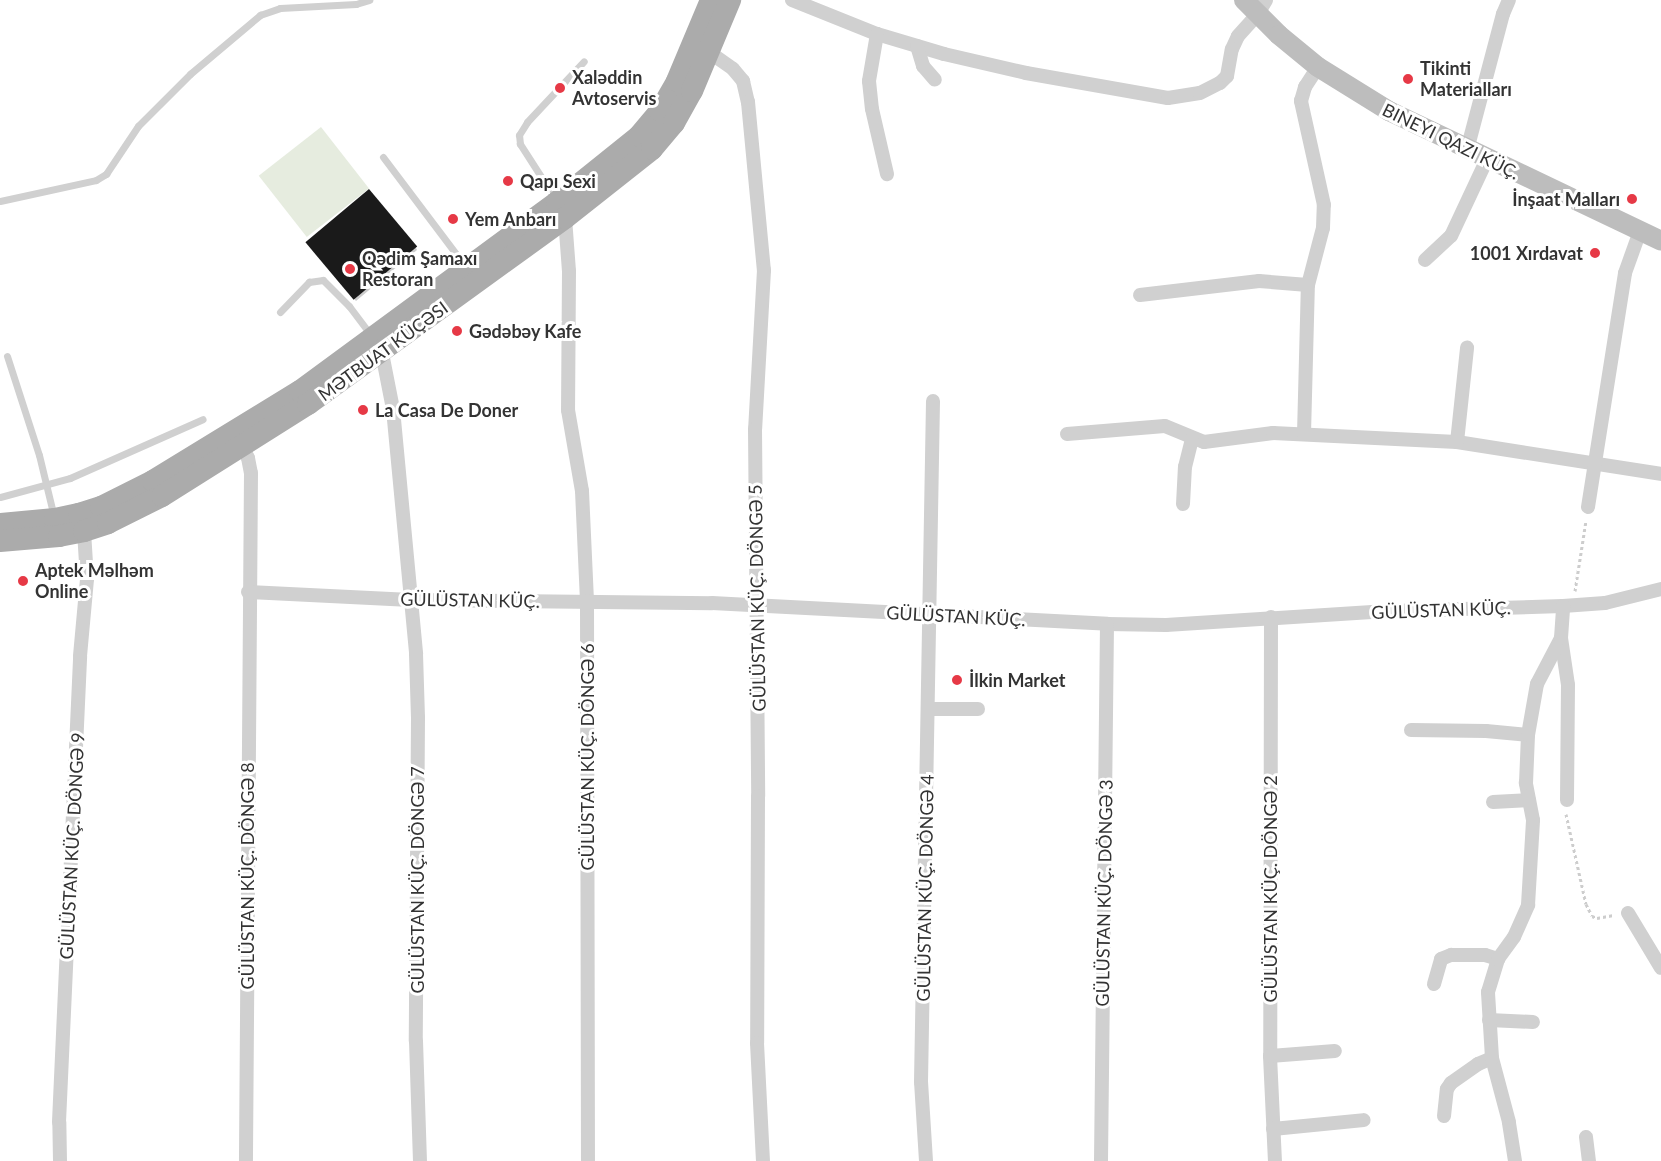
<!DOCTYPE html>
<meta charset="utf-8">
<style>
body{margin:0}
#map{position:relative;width:1661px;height:1161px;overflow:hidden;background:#fff;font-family:Lato,sans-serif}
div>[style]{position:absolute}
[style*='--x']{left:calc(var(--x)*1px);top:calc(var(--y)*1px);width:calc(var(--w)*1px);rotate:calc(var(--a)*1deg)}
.green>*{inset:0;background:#e6ecdf;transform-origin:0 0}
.shadow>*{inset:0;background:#0003}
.building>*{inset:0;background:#1a1a1a;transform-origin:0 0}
.path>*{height:3px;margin-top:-1.5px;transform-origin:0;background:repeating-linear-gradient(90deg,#cdcdcd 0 3px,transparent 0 6px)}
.lane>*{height:7px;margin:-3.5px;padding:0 3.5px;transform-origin:3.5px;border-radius:3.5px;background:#d0d0d0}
.street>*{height:14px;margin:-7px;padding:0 7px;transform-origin:7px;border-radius:7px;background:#d0d0d0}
.secondary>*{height:20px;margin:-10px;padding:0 10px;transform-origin:10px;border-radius:10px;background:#bdbdbd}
.primary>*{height:22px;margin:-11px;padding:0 11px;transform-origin:11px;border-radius:11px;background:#ababab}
.dots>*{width:16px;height:16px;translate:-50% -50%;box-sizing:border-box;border:3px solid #fff;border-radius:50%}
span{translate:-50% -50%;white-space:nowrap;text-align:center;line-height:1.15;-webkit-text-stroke:6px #fff;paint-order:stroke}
.poi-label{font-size:18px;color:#333;font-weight:700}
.left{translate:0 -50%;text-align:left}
.right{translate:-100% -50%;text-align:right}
.street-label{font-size:18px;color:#333}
</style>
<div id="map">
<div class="green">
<div style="left:321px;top:127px;width:78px;height:79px;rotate:52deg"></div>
</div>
<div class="shadow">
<div style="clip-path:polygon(309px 245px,416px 248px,417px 250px,356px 301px)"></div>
</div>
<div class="building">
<div style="left:369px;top:189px;width:75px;height:83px;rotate:50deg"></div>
</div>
<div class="path">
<div style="--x:1575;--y:591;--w:71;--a:-81.1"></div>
<div style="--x:1566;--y:814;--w:92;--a:77.5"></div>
<div style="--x:1586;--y:904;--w:13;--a:63"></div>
<div style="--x:1592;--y:916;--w:5;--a:22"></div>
<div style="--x:1597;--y:918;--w:17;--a:-10"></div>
</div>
<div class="lane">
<div style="--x:383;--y:157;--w:136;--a:53"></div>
<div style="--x:556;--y:200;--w:67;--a:-122.7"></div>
<div style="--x:520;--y:144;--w:9;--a:-96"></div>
<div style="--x:519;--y:135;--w:15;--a:-58"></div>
<div style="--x:527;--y:122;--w:83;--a:-46.9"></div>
<div style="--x:0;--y:201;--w:98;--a:-12.3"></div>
<div style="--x:96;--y:180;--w:12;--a:-31"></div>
<div style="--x:106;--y:174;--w:58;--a:-56.3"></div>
<div style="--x:138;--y:126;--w:74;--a:-45"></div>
<div style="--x:190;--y:74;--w:92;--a:-40.1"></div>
<div style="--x:260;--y:15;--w:21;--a:-19"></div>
<div style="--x:280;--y:8;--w:76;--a:-3"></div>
<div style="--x:356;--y:4;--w:14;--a:-17"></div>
<div style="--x:280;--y:312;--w:42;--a:-46"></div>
<div style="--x:309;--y:282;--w:14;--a:-8"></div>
<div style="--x:323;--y:280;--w:37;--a:45"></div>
<div style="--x:349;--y:306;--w:36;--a:53"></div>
<div style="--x:7;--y:356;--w:104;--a:72.1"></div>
<div style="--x:39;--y:455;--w:64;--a:76.4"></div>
<div style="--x:0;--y:497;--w:73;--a:-15.2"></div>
<div style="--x:70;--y:478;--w:145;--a:-23.9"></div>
</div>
<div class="street">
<div style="--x:792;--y:0;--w:92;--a:21.8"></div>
<div style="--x:877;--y:34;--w:70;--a:16.6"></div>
<div style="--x:944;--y:54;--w:84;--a:13"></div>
<div style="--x:1026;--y:73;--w:144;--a:10"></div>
<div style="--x:1168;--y:98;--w:32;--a:-9"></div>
<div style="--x:1200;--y:93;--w:22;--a:-27"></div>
<div style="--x:1220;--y:83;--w:10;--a:-45"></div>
<div style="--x:1227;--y:76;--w:27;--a:-80"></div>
<div style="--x:1232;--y:49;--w:14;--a:-65"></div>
<div style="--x:1238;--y:36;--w:30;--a:-48"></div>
<div style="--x:1258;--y:14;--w:16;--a:-60"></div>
<div style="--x:877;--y:34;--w:48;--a:99.7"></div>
<div style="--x:869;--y:81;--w:28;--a:84"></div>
<div style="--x:872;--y:109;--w:67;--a:77"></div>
<div style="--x:917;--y:46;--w:21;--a:73"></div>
<div style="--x:923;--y:66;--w:18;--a:49"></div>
<div style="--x:709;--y:52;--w:29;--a:35"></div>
<div style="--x:733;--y:69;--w:16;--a:50"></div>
<div style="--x:743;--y:81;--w:22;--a:77"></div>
<div style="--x:748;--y:102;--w:169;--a:84.6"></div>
<div style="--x:764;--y:270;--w:159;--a:93.2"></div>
<div style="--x:755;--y:429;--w:367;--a:89.5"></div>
<div style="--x:758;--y:796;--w:247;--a:90.2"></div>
<div style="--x:757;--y:1043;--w:118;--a:87.1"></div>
<div style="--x:1467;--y:150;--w:141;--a:-75.2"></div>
<div style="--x:1503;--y:14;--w:15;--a:-67"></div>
<div style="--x:565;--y:218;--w:53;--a:85.7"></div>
<div style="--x:569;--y:271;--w:139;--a:90.4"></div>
<div style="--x:568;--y:410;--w:82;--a:80.2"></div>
<div style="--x:582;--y:491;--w:111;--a:87.4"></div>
<div style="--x:587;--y:602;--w:559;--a:89.9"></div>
<div style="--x:1425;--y:260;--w:35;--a:-43"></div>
<div style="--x:1451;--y:236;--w:85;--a:-64.9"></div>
<div style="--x:1140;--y:295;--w:120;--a:-6.7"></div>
<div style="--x:1259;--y:281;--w:49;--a:4.7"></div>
<div style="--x:382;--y:353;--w:57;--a:78.9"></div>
<div style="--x:393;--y:409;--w:246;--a:84.6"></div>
<div style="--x:416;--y:654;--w:64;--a:88.2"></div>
<div style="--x:418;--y:718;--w:323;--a:90.4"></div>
<div style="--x:416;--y:1041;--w:120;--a:88.1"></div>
<div style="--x:1067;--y:434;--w:98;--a:-4.7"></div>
<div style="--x:1165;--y:426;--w:42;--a:22.3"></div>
<div style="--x:1204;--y:442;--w:70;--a:-7.4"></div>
<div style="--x:1273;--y:433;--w:184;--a:2.8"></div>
<div style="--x:1457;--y:442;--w:206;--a:8.9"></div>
<div style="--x:1304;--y:434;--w:149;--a:-88.5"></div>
<div style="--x:1308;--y:285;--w:59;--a:-75.3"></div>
<div style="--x:1323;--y:228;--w:23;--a:-88"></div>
<div style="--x:1324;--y:205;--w:107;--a:-102.5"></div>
<div style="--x:1301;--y:101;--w:15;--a:-74"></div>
<div style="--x:1305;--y:87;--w:24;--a:-57"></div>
<div style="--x:1457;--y:442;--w:95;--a:-83.9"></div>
<div style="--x:242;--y:446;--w:13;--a:63"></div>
<div style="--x:248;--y:458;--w:15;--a:79"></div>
<div style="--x:251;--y:473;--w:688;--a:90.42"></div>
<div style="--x:1183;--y:504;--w:37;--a:-87"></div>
<div style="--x:1185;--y:467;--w:29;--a:-76"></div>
<div style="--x:1588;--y:507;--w:237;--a:-81"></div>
<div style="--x:1625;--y:273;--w:45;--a:-70.3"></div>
<div style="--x:248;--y:592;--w:163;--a:2.8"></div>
<div style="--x:411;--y:600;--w:301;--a:0.6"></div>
<div style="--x:712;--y:603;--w:396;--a:3"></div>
<div style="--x:1107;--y:624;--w:59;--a:1"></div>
<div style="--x:1166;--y:625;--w:222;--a:-3.6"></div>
<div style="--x:1388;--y:611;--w:175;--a:-1.6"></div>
<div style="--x:1563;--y:606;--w:42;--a:-4.1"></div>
<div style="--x:1605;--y:603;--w:58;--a:-14"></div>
<div style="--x:1271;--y:617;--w:439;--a:90.1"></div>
<div style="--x:1270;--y:1056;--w:105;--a:87.3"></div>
<div style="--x:1561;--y:638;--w:48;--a:81.5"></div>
<div style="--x:1568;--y:685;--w:115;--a:90.5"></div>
<div style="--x:929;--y:709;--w:49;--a:0"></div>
<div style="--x:1411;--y:730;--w:75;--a:0.8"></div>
<div style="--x:1486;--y:731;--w:42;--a:5.4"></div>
<div style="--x:1493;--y:802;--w:36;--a:-3"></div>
<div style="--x:1628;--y:913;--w:64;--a:59"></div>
<div style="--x:1434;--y:984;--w:26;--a:-74"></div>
<div style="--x:1441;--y:959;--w:11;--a:-22"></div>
<div style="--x:1451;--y:955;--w:34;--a:0"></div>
<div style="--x:1485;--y:955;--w:14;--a:17"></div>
<div style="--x:1489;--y:1020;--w:44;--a:2.6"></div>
<div style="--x:1270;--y:1056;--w:65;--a:-4.4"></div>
<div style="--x:1444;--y:1116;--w:27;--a:-84"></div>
<div style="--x:1447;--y:1089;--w:7;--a:-56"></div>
<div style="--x:1451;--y:1083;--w:33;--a:-35"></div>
<div style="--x:1478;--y:1064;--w:15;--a:-23"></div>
<div style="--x:1273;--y:1129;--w:91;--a:-5.6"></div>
<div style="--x:1586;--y:1137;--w:24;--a:83"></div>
<div style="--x:60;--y:1161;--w:39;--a:-91"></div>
<div style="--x:59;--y:1122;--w:466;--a:-87.4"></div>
<div style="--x:80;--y:656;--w:77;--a:-84.8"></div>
<div style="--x:87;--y:579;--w:48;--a:-93.6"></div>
<div style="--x:926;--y:1161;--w:79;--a:-93.6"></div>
<div style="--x:921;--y:1082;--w:681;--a:-88.99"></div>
<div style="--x:1101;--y:1161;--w:537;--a:-89.36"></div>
<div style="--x:1515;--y:1161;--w:39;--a:-99"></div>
<div style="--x:1509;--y:1122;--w:66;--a:-104.9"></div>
<div style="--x:1492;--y:1058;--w:66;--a:-93.5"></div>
<div style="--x:1488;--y:992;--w:34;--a:-73"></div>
<div style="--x:1498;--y:959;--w:27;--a:-54"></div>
<div style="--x:1514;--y:937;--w:35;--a:-66"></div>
<div style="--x:1528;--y:905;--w:85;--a:-86.6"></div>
<div style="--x:1533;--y:820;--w:38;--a:-101"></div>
<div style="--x:1526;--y:783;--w:48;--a:-87.6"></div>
<div style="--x:1528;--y:735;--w:52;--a:-80"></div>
<div style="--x:1537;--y:684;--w:52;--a:-62.4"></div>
<div style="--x:1561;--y:638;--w:32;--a:-86"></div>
</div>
<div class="secondary">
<div style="--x:1244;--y:0;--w:49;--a:45"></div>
<div style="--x:1279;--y:35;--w:50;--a:39.4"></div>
<div style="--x:1318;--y:67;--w:84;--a:31.8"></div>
<div style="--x:1389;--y:111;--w:301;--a:25.5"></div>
</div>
<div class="primary">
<div style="--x:0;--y:524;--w:55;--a:-5.2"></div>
<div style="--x:55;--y:519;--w:25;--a:-12"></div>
<div style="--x:79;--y:514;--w:23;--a:-18"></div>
<div style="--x:101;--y:507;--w:58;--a:-26.6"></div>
<div style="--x:153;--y:481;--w:172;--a:-31.5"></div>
<div style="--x:300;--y:391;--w:319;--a:-36.3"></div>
<div style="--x:557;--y:202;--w:105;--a:-38.8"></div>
<div style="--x:639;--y:136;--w:33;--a:-50"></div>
<div style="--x:660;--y:111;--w:34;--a:-60"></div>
<div style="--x:677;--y:81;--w:88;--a:-67.2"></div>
<div style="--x:0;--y:541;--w:59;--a:-4.8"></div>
<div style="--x:59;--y:536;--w:25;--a:-11"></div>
<div style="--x:84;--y:531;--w:25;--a:-18"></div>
<div style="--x:108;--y:523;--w:60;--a:-26.6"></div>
<div style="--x:162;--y:496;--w:173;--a:-32.2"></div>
<div style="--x:308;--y:404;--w:317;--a:-35.9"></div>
<div style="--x:565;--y:218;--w:111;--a:-38.4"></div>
<div style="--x:652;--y:149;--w:34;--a:-50"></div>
<div style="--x:674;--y:123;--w:37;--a:-61"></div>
<div style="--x:692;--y:91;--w:99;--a:-67.3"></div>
</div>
<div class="dots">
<div style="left:1408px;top:79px;background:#e63946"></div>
<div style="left:560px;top:88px;background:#e63946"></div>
<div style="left:508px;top:181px;background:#e63946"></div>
<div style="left:1632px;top:199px;background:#e63946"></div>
<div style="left:453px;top:219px;background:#e63946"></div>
<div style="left:1595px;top:253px;background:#e63946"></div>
<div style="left:350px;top:269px;background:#e63946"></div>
<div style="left:457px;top:331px;background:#e63946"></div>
<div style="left:363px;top:410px;background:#e63946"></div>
<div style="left:23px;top:581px;background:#e63946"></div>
<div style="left:957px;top:680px;background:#e63946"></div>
</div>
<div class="poi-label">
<span class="left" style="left:1420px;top:79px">Tikinti<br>Materialları</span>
<span class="left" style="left:572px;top:88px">Xaləddin<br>Avtoservis</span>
<span class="left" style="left:520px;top:181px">Qapı Sexi</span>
<span class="right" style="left:1620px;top:199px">İnşaat Malları</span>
<span class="left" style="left:465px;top:219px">Yem Anbarı</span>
<span class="right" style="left:1583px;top:253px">1001 Xırdavat</span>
<span class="left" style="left:362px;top:269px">Qədim Şamaxı<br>Restoran</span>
<span class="left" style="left:469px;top:331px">Gədəbəy Kafe</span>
<span class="left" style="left:375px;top:410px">La Casa De Doner</span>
<span class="left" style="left:35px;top:581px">Aptek Mәlhәm<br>Online</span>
<span class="left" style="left:969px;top:680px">İlkin Market</span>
</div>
<div class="street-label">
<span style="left:1451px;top:141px;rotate:26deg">BINEYI QAZI KÜÇ.</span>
<span style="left:383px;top:351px;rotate:-36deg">MƏTBUAT KÜÇƏSI</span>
<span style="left:757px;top:598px;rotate:-91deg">GÜLÜSTAN KÜÇ. DÖNGƏ 5</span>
<span style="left:470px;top:600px;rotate:1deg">GÜLÜSTAN KÜÇ.</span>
<span style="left:1441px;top:610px;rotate:-2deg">GÜLÜSTAN KÜÇ.</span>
<span style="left:956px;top:616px;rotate:3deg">GÜLÜSTAN KÜÇ.</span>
<span style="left:587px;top:757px;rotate:-90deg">GÜLÜSTAN KÜÇ. DÖNGƏ 6</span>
<span style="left:72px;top:846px;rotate:-87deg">GÜLÜSTAN KÜÇ. DÖNGƏ 9</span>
<span style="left:247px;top:876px;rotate:-90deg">GÜLÜSTAN KÜÇ. DÖNGƏ 8</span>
<span style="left:417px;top:880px;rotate:-90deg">GÜLÜSTAN KÜÇ. DÖNGƏ 7</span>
<span style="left:925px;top:888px;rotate:-89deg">GÜLÜSTAN KÜÇ. DÖNGƏ 4</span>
<span style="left:1270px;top:889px;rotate:-90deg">GÜLÜSTAN KÜÇ. DÖNGƏ 2</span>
<span style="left:1104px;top:893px;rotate:-89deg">GÜLÜSTAN KÜÇ. DÖNGƏ 3</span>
</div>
</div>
